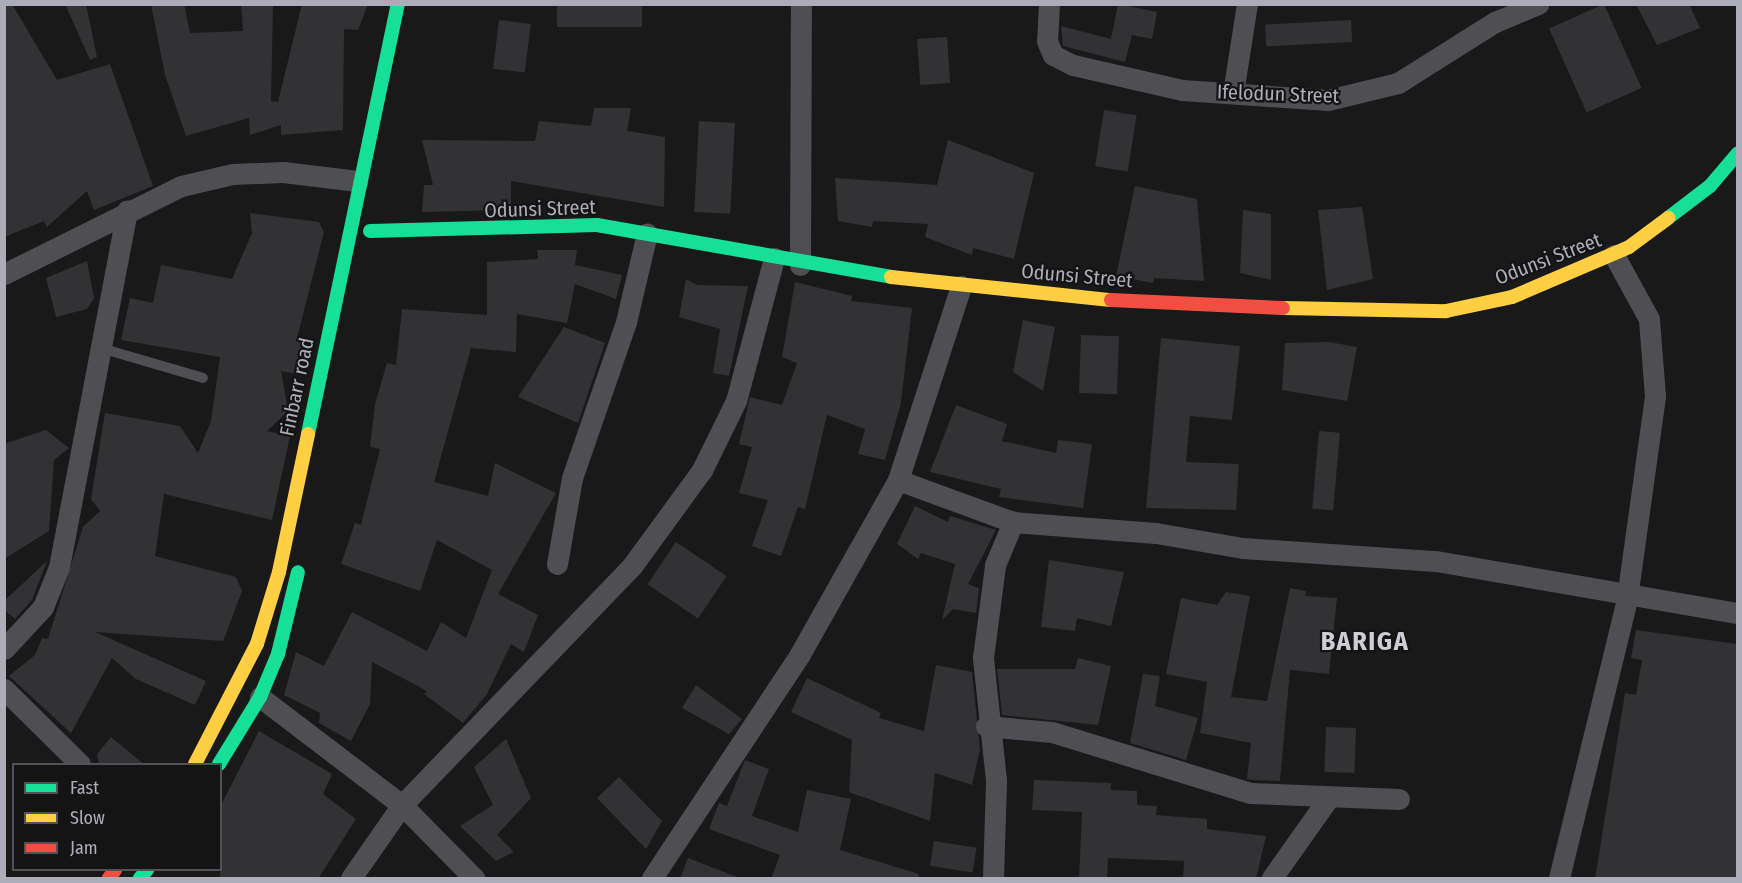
<!DOCTYPE html>
<style>
body{margin:0}
#map{position:relative;width:1742px;height:883px;overflow:hidden;background:#19191a;font-family:"Fira Sans Condensed",sans-serif}
div>[style]{position:absolute}
[style*='--x']{left:calc(var(--x)*1px);top:calc(var(--y)*1px);width:calc(var(--w)*1px);rotate:calc(var(--a)*1deg)}
.building>*{inset:0;background:#323234;transform-origin:0 0}
.lane>*{height:10px;margin:-5px;padding:0 5px;transform-origin:5px;border-radius:5px;background:#4f4f53}
.street>*{height:21px;margin:-10.5px;padding:0 10.5px;transform-origin:10.5px;border-radius:10.5px;background:#4f4f53}
.fast>*{height:14px;margin:-7px;padding:0 7px;transform-origin:7px;border-radius:7px;background:#16e098}
.slow>*{height:14px;margin:-7px;padding:0 7px;transform-origin:7px;border-radius:7px;background:#ffcf43}
.jam>*{height:14px;margin:-7px;padding:0 7px;transform-origin:7px;border-radius:7px;background:#f24e42}
span{translate:-50% -50%;white-space:nowrap;text-align:center;line-height:1.15;-webkit-text-stroke:4.5px #141415;paint-order:stroke}
.street-label{font-size:20px;color:#acadb9}
.district-label{font-size:26px;color:#cdcdd5;font-weight:700;letter-spacing:1.5px}
.frame{position:absolute;inset:0;border:6px solid #acadb9;pointer-events:none}
.legend{position:absolute;left:12px;top:763px;width:210px;height:108px;box-sizing:border-box;background:#141415;border:2px solid #515157;margin:0;padding:8px 10px;list-style:none;font-size:18px;color:#acadb9}
.legend li{display:flex;align-items:center;gap:12px;height:30px}
.legend b{width:30px;border:2px solid #515157}
</style>
<div id="map">
<div class="building">
<div style="clip-path:polygon(4px 4px,12px 4px,57px 80px,110px 64px,153px 186px,94px 210px,87px 191px,47px 227px,44px 221px,4px 237px)"></div>
<div style="clip-path:polygon(65px 4px,86px 4px,97px 57px,90px 60px)"></div>
<div style="clip-path:polygon(151px 4px,184px 4px,190px 33px,243px 31px,241px 4px,273px 4px,271px 101px,278px 102px,302px 4px,368px 4px,358px 30px,344px 29px,343px 130px,281px 135px,281px 125px,250px 135px,249px 118px,186px 136px,165px 75px)"></div>
<div style="left:557px;top:4px;width:85px;height:23px"></div>
<div style="clip-path:polygon(1118px 4px,1157px 12px,1152px 39px,1132px 35px,1125px 62px,1063px 46px,1061px 26px,1111px 39px)"></div>
<div style="left:1604px;top:4px;width:92px;height:60px;rotate:66deg"></div>
<div style="clip-path:polygon(1636px 4px,1689px 4px,1700px 28px,1657px 45px)"></div>
<div style="left:499px;top:20px;width:32px;height:49px;rotate:7deg"></div>
<div style="left:1351px;top:20px;width:22px;height:86px;rotate:87deg"></div>
<div style="left:947px;top:37px;width:46px;height:30px;rotate:86deg"></div>
<div style="clip-path:polygon(594px 108px,631px 108px,627px 131px,665px 137px,664px 207px,511px 181px,511px 210px,422px 212px,424px 185px,433px 185px,422px 140px,535px 141px,539px 121px,591px 126px)"></div>
<div style="left:1104px;top:110px;width:33px;height:57px;rotate:9deg"></div>
<div style="left:699px;top:121px;width:36px;height:91px;rotate:3deg"></div>
<div style="clip-path:polygon(948px 140px,1034px 173px,1014px 259px,973px 248px,972px 255px,925px 237px,928px 224px,873px 221px,872px 227px,838px 221px,835px 178px,937px 185px)"></div>
<div style="clip-path:polygon(1135px 186px,1197px 199px,1204px 281px,1154px 278px,1153px 283px,1116px 276px)"></div>
<div style="clip-path:polygon(1362px 207px,1373px 279px,1327px 290px,1318px 210px)"></div>
<div style="clip-path:polygon(1243px 210px,1271px 214px,1271px 280px,1240px 273px)"></div>
<div style="clip-path:polygon(250px 213px,319px 222px,324px 232px,297px 338px,310px 341px,303px 375px,281px 371px,288px 411px,267px 431px,290px 436px,272px 520px,164px 494px,155px 556px,236px 577px,242px 591px,227px 631px,223px 641px,95px 632px,206px 681px,195px 705px,136px 679px,112px 658px,71px 733px,9px 676px,35px 655px,42px 638px,48px 639px,83px 527px,100px 511px,91px 499px,105px 413px,180px 426px,198px 453px,211px 421px,220px 357px,121px 340px,130px 298px,153px 303px,161px 265px,232px 279px,252px 233px)"></div>
<div style="clip-path:polygon(537px 250px,577px 250px,575px 265px,622px 275px,616px 299px,575px 284px,567px 323px,517px 314px,516px 352px,471px 348px,434px 482px,488px 496px,495px 463px,556px 493px,498px 594px,538px 615px,524px 652px,511px 644px,487px 694px,463px 723px,424px 694px,427px 691px,372px 662px,370px 704px,351px 741px,319px 723px,320px 713px,284px 695px,296px 652px,324px 666px,352px 612px,427px 651px,441px 622px,466px 638px,492px 570px,437px 540px,420px 591px,341px 564px,355px 523px,361px 525px,380px 449px,370px 447px,375px 404px,387px 363px,396px 365px,402px 309px,487px 315px,487px 262px,538px 259px)"></div>
<div style="clip-path:polygon(87px 261px,94px 298px,87px 309px,56px 317px,46px 278px)"></div>
<div style="clip-path:polygon(686px 279px,697px 285px,748px 286px,729px 376px,713px 373px,720px 329px,679px 317px)"></div>
<div style="clip-path:polygon(795px 282px,852px 296px,851px 301px,912px 308px,901px 403px,885px 460px,858px 454px,865px 429px,827px 415px,805px 509px,798px 507px,781px 556px,752px 546px,768px 500px,739px 493px,752px 447px,739px 444px,750px 397px,782px 405px,797px 363px,782px 357px)"></div>
<div style="clip-path:polygon(1023px 320px,1055px 327px,1043px 391px,1013px 372px)"></div>
<div style="clip-path:polygon(564px 327px,605px 343px,578px 423px,518px 397px)"></div>
<div style="left:1081px;top:335px;width:38px;height:58px;rotate:2deg"></div>
<div style="clip-path:polygon(1161px 338px,1240px 346px,1232px 420px,1190px 416px,1186px 462px,1239px 464px,1236px 510px,1146px 508px)"></div>
<div style="clip-path:polygon(1329px 342px,1357px 347px,1347px 401px,1282px 390px,1285px 343px)"></div>
<div style="clip-path:polygon(956px 405px,1007px 424px,1002px 441px,1056px 453px,1058px 440px,1092px 444px,1083px 508px,999px 497px,1001px 489px,930px 472px)"></div>
<div style="clip-path:polygon(46px 430px,69px 448px,54px 460px,49px 531px,4px 559px,4px 444px)"></div>
<div style="left:1319px;top:431px;width:21px;height:78px;rotate:5deg"></div>
<div style="clip-path:polygon(915px 506px,948px 522px,950px 516px,996px 530px,968px 584px,979px 588px,976px 613px,953px 609px,942px 620px,955px 564px,921px 553px,918px 559px,897px 544px)"></div>
<div style="left:676px;top:542px;width:61px;height:51px;rotate:34deg"></div>
<div style="clip-path:polygon(1049px 560px,1124px 572px,1111px 626px,1077px 618px,1075px 631px,1041px 627px)"></div>
<div style="clip-path:polygon(47px 561px,32px 600px,15px 619px,4px 610px,4px 601px)"></div>
<div style="clip-path:polygon(1290px 588px,1306px 591px,1305px 596px,1337px 598px,1329px 674px,1290px 670px,1280px 781px,1252px 780px,1247px 779px,1251px 743px,1200px 733px,1207px 682px,1166px 674px,1181px 598px,1217px 605px,1226px 592px,1250px 596px,1231px 697px,1267px 701px)"></div>
<div style="clip-path:polygon(1636px 630px,1737px 644px,1737px 879px,1595px 879px,1625px 693px,1636px 695px,1642px 660px,1631px 658px)"></div>
<div style="clip-path:polygon(1078px 658px,1111px 666px,1098px 725px,1002px 715px,997px 669px,1075px 669px)"></div>
<div style="clip-path:polygon(936px 665px,972px 672px,980px 749px,972px 785px,935px 773px,930px 821px,849px 792px,852px 740px,791px 712px,807px 678px,881px 713px,879px 718px,924px 731px)"></div>
<div style="clip-path:polygon(1143px 674px,1160px 676px,1155px 706px,1198px 718px,1186px 760px,1130px 743px)"></div>
<div style="clip-path:polygon(696px 685px,742px 719px,729px 734px,682px 708px)"></div>
<div style="left:1326px;top:727px;width:30px;height:45px;rotate:2deg"></div>
<div style="clip-path:polygon(259px 731px,332px 774px,323px 794px,356px 819px,318px 879px,220px 879px,220px 807px)"></div>
<div style="clip-path:polygon(111px 737px,145px 765px,99px 765px,97px 754px)"></div>
<div style="clip-path:polygon(506px 739px,531px 798px,497px 835px,514px 852px,496px 861px,460px 826px,493px 805px,474px 767px)"></div>
<div style="clip-path:polygon(745px 760px,769px 769px,752px 816px,798px 832px,807px 790px,851px 799px,840px 850px,919px 874px,918px 879px,771px 879px,780px 855px,709px 829px,719px 803px,727px 806px)"></div>
<div style="clip-path:polygon(619px 777px,662px 821px,646px 849px,597px 798px)"></div>
<div style="clip-path:polygon(1034px 780px,1111px 783px,1111px 790px,1137px 791px,1137px 805px,1157px 806px,1156px 815px,1207px 819px,1207px 829px,1266px 836px,1256px 879px,1183px 879px,1184px 861px,1108px 858px,1107px 879px,1079px 879px,1082px 812px,1032px 810px)"></div>
<div style="left:934px;top:841px;width:43px;height:25px;rotate:9deg"></div>
<div style="clip-path:polygon(688px 858px,737px 877px,737px 879px,680px 879px)"></div>
</div>
<div class="lane">
<div style="--x:104;--y:349;--w:103;--a:16.3"></div>
</div>
<div class="street">
<div style="--x:1049;--y:4;--w:37;--a:93"></div>
<div style="--x:1047;--y:41;--w:15;--a:67"></div>
<div style="--x:1053;--y:55;--w:22;--a:27"></div>
<div style="--x:1073;--y:65;--w:112;--a:12.9"></div>
<div style="--x:1182;--y:90;--w:146;--a:3.9"></div>
<div style="--x:1328;--y:100;--w:72;--a:-13.7"></div>
<div style="--x:1398;--y:83;--w:115;--a:-32.2"></div>
<div style="--x:1495;--y:22;--w:47;--a:-22.7"></div>
<div style="--x:1233;--y:93;--w:90;--a:-81.1"></div>
<div style="--x:800;--y:265;--w:261;--a:-89.8"></div>
<div style="--x:4;--y:274;--w:198;--a:-26.4"></div>
<div style="--x:181;--y:186;--w:53;--a:-13"></div>
<div style="--x:233;--y:174;--w:50;--a:-2.3"></div>
<div style="--x:283;--y:172;--w:75;--a:6.9"></div>
<div style="--x:898;--y:480;--w:122;--a:20.1"></div>
<div style="--x:1013;--y:522;--w:143;--a:4.4"></div>
<div style="--x:1156;--y:533;--w:88;--a:9.8"></div>
<div style="--x:1243;--y:548;--w:193;--a:3.9"></div>
<div style="--x:1436;--y:561;--w:306;--a:9.8"></div>
<div style="--x:557;--y:564;--w:87;--a:-80.1"></div>
<div style="--x:572;--y:478;--w:165;--a:-70.9"></div>
<div style="--x:626;--y:322;--w:91;--a:-76.7"></div>
<div style="--x:4;--y:649;--w:57;--a:-47.1"></div>
<div style="--x:43;--y:607;--w:43;--a:-68.2"></div>
<div style="--x:59;--y:567;--w:363;--a:-79.2"></div>
<div style="--x:4;--y:689;--w:107;--a:44.6"></div>
<div style="--x:260;--y:697;--w:178;--a:37.3"></div>
<div style="--x:402;--y:805;--w:103;--a:45.4"></div>
<div style="--x:986;--y:726;--w:66;--a:5.2"></div>
<div style="--x:1052;--y:732;--w:207;--a:17.1"></div>
<div style="--x:1250;--y:793;--w:149;--a:2.3"></div>
<div style="--x:351;--y:878;--w:89;--a:-55.1"></div>
<div style="--x:402;--y:805;--w:332;--a:-46.1"></div>
<div style="--x:632;--y:566;--w:119;--a:-53.9"></div>
<div style="--x:702;--y:470;--w:77;--a:-63.8"></div>
<div style="--x:736;--y:401;--w:148;--a:-75.1"></div>
<div style="--x:652;--y:878;--w:268;--a:-56.5"></div>
<div style="--x:800;--y:654;--w:200;--a:-60.6"></div>
<div style="--x:898;--y:480;--w:204;--a:-72"></div>
<div style="--x:993;--y:878;--w:98;--a:-88.2"></div>
<div style="--x:996;--y:780;--w:123;--a:-96.1"></div>
<div style="--x:983;--y:658;--w:94;--a:-82.6"></div>
<div style="--x:995;--y:565;--w:47;--a:-67.3"></div>
<div style="--x:1272;--y:878;--w:95;--a:-54.8"></div>
<div style="--x:1559;--y:878;--w:288;--a:-76.3"></div>
<div style="--x:1627;--y:598;--w:204;--a:-82.1"></div>
<div style="--x:1655;--y:396;--w:77;--a:-94.5"></div>
<div style="--x:1649;--y:319;--w:73;--a:-118.7"></div>
</div>
<div class="fast">
<div style="--x:1668;--y:218;--w:53;--a:-37.3"></div>
<div style="--x:1710;--y:186;--w:43;--a:-49.7"></div>
<div style="--x:370;--y:231;--w:227;--a:-1.5"></div>
<div style="--x:597;--y:225;--w:299;--a:10"></div>
<div style="--x:308;--y:434;--w:439;--a:-78.2"></div>
<div style="--x:219;--y:764;--w:79;--a:-58.5"></div>
<div style="--x:260;--y:697;--w:47;--a:-67.3"></div>
<div style="--x:278;--y:654;--w:84;--a:-76.3"></div>
<div style="--x:140;--y:878;--w:11;--a:-49"></div>
</div>
<div class="slow">
<div style="--x:891;--y:277;--w:221;--a:6"></div>
<div style="--x:1283;--y:308;--w:163;--a:1.1"></div>
<div style="--x:1446;--y:311;--w:67;--a:-12"></div>
<div style="--x:1512;--y:297;--w:127;--a:-23.1"></div>
<div style="--x:1629;--y:247;--w:49;--a:-36.6"></div>
<div style="--x:195;--y:764;--w:135;--a:-62.7"></div>
<div style="--x:257;--y:644;--w:75;--a:-73"></div>
<div style="--x:279;--y:572;--w:141;--a:-78.1"></div>
</div>
<div class="jam">
<div style="--x:1111;--y:300;--w:172;--a:2.7"></div>
<div style="--x:109;--y:878;--w:10;--a:-53"></div>
</div>
<div class="street-label">
<span style="left:1278px;top:94px;rotate:2deg">Ifelodun Street</span>
<span style="left:540px;top:209px;rotate:-2deg">Odunsi Street</span>
<span style="left:1548px;top:259px;rotate:-21deg">Odunsi Street</span>
<span style="left:1077px;top:276px;rotate:5deg">Odunsi Street</span>
<span style="left:297px;top:387px;rotate:-78deg">Finbarr road</span>
</div>
<div class="district-label">
<span style="left:1365px;top:642px">BARIGA</span>
</div>
<div class="frame"></div>
<ul class="legend">
<li><b style="height:8px;background:#16e098"></b>Fast</li>
<li><b style="height:8px;background:#ffcf43"></b>Slow</li>
<li><b style="height:8px;background:#f24e42"></b>Jam</li>
</ul>
</div>
